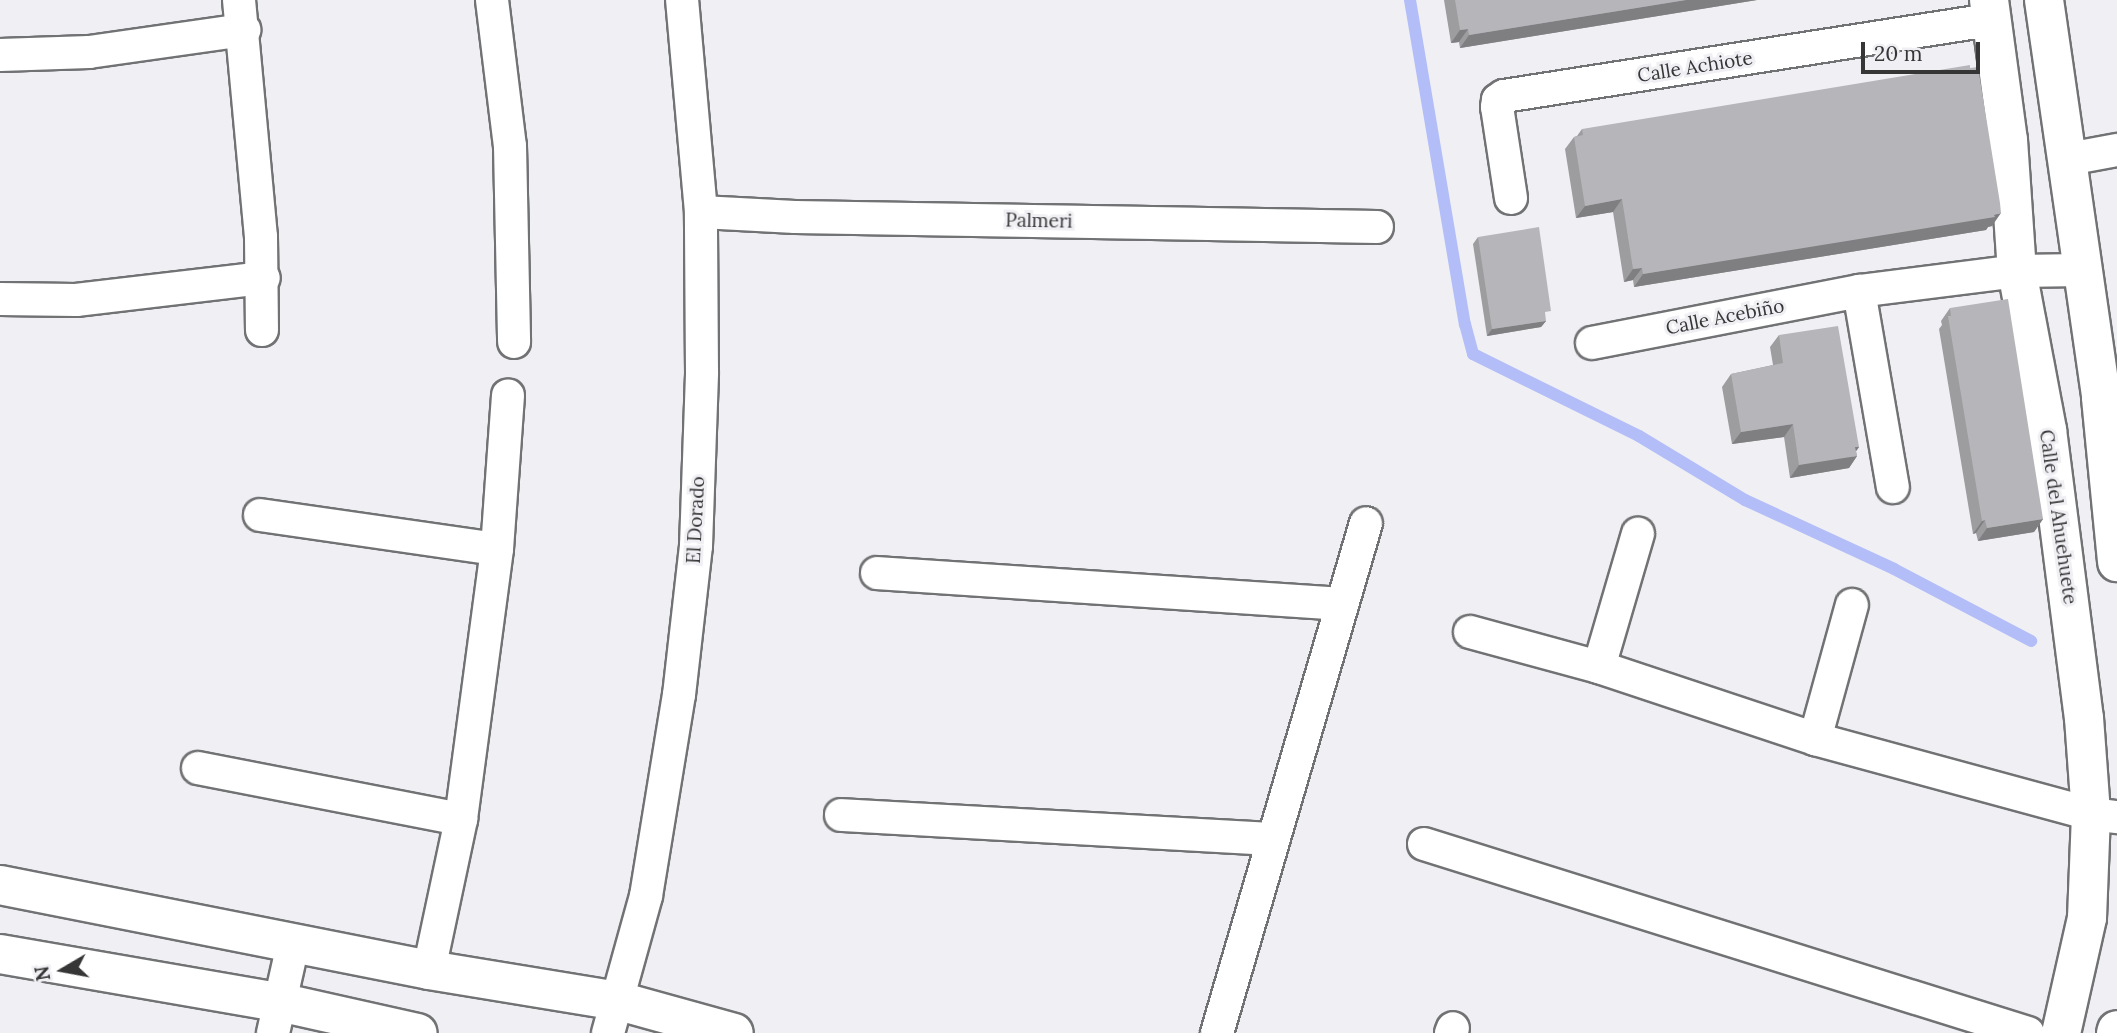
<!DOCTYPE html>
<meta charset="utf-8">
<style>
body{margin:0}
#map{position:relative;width:2117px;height:1033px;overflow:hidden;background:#f0f0f4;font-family:Lora,serif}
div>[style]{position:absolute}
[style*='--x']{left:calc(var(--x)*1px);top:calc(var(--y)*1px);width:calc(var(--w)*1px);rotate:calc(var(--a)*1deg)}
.stream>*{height:12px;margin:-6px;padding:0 6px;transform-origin:6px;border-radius:6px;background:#b3bef8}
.roads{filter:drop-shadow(2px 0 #717274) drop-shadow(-2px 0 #717274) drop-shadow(0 2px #717274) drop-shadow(0 -2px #717274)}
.street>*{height:32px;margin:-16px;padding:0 16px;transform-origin:16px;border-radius:16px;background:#fff}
.secondary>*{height:38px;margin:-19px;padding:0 19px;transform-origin:19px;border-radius:19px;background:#fff}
.wall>*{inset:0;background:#9d9da0}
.shaded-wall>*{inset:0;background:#7f7f82}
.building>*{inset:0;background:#b6b6ba}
span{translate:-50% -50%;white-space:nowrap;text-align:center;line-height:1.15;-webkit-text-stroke:6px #f0f0f4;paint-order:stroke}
.street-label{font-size:19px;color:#363637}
.north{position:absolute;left:28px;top:935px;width:70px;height:70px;-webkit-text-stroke:5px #f0f0f4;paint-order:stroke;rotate:260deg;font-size:19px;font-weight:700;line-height:28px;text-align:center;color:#363637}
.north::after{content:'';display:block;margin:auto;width:24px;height:32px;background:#363637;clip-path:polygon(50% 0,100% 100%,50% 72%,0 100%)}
.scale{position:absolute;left:1861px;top:42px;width:119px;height:32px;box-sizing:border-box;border:4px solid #363637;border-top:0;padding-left:9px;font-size:21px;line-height:24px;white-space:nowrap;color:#363637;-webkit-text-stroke:5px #f0f0f4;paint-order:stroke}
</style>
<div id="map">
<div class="stream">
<div style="--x:1410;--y:0;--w:329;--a:80.4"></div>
<div style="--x:1465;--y:324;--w:31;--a:75"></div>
<div style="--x:1473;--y:354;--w:185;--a:26.3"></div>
<div style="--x:1639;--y:436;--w:124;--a:31.1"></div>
<div style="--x:1745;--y:500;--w:164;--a:24.8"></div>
<div style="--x:1894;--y:569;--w:155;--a:27.7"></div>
</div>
<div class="roads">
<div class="street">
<div style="--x:239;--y:0;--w:238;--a:84.7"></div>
<div style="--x:261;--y:237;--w:93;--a:89.4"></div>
<div style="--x:492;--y:0;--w:147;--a:83"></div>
<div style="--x:510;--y:146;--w:196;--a:88.8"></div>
<div style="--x:0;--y:55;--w:89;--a:-1.9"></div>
<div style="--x:89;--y:52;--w:157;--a:-8.1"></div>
<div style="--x:2068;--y:159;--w:50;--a:-10.4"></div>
<div style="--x:1511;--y:198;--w:92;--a:-98.7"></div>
<div style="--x:1497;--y:107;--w:7;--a:-82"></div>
<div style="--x:1498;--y:100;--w:7;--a:-34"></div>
<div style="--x:1504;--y:96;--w:494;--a:-8.9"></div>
<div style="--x:701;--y:212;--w:94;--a:3"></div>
<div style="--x:795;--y:217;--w:582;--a:0.98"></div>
<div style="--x:1859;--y:291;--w:199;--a:80.2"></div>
<div style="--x:0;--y:299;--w:76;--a:0.8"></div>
<div style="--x:76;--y:300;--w:189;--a:-6.7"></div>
<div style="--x:1592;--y:343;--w:272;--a:-11"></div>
<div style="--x:1859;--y:291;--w:159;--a:-7.2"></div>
<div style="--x:2017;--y:271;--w:65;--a:-0.9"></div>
<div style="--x:260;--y:515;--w:239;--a:8.2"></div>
<div style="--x:877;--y:573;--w:466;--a:3.8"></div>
<div style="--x:1470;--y:632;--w:134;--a:15.2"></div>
<div style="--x:1599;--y:667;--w:228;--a:18.4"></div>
<div style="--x:1815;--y:739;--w:286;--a:15.2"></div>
<div style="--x:2091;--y:814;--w:26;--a:7"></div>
<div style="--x:1599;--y:667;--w:139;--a:-73.7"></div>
<div style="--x:1815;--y:739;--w:139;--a:-74.6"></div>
<div style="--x:198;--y:768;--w:268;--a:11"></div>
<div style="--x:841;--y:815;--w:433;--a:3.2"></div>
<div style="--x:1424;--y:844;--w:633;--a:17.38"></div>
<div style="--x:429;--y:970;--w:154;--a:-78"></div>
<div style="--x:461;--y:819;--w:272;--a:-82.4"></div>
<div style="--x:497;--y:549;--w:154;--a:-85.9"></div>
<div style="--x:273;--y:1033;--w:91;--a:-77.3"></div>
<div style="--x:608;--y:1033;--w:142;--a:-74.5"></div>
<div style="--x:646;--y:896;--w:204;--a:-80.7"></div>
<div style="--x:679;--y:695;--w:150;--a:-83.5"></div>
<div style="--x:696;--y:546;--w:174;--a:-88"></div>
<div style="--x:702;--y:372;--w:160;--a:-90.4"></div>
<div style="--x:701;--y:212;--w:213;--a:-95.1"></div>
<div style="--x:1217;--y:1033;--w:531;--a:-73.71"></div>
<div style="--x:1451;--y:1033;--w:5;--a:-68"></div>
</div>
<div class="secondary">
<div style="--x:1989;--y:0;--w:141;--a:82.3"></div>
<div style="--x:2008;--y:140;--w:131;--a:86.1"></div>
<div style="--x:2017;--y:271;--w:162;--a:79.3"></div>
<div style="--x:2047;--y:430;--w:290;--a:82.7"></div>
<div style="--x:2084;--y:718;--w:96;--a:85.8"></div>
<div style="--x:2091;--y:814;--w:104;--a:92.2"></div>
<div style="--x:2087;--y:918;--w:118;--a:102.7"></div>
<div style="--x:2044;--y:0;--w:402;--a:81.8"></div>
<div style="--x:2101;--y:398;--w:165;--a:84.4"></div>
<div style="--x:0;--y:885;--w:437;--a:11.2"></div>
<div style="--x:429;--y:970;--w:193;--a:9.3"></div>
<div style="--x:619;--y:1001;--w:119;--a:15.5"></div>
<div style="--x:0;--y:954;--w:283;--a:9.8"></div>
<div style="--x:279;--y:1002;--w:142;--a:12.6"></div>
<div style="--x:2116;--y:1033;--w:3;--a:-72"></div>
</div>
</div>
<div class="wall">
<div style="clip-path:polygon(1444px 0,1757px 0,1460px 48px,1459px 42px,1451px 43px)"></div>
<div style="clip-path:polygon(1582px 129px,1992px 226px,1988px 227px,1986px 230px,1634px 287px,1633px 280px,1624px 282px,1613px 212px,1576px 218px,1565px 149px,1574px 137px,1577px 136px)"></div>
<div style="clip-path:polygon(1478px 237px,1546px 321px,1541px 327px,1487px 336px,1473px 244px)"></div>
<div style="clip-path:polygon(1950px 308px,2043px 519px,2034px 532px,1978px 541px,1976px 533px,1973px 534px,1939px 329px,1942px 325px,1941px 321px)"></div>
<div style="clip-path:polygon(1779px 335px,1859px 447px,1856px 451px,1857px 456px,1849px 468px,1790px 478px,1784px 437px,1732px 444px,1722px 387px,1731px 374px,1773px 365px,1770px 347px)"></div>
</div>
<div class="shaded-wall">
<div style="clip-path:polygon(1686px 0,1757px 0,1460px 48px,1469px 35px)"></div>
<div style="clip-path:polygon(1468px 29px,1459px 42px,1451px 43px,1460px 30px)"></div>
<div style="clip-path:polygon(1622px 199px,1613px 212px,1576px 218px,1585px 206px)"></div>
<div style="clip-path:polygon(2001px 213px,1992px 226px,1988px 227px,1986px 230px,1634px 287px,1643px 274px)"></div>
<div style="clip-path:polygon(1642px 268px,1633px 280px,1624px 282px,1633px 269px)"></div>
<div style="clip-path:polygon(1546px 321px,1541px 327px,1487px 336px,1492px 329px)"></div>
<div style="clip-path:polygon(1793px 424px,1784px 437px,1732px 444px,1741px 432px)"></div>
<div style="clip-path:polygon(1855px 447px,1859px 447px,1852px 457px,1857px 456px,1849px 468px,1790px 478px,1799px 465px)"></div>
<div style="clip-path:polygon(2043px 519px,2034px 532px,1978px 541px,1987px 528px)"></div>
<div style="clip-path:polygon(1985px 520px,1976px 533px,1973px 534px,1982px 521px)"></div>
</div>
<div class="building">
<div style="clip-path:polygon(1455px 0,1686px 0,1469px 35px,1468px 29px,1460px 30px)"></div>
<div style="clip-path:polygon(1970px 65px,1970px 68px,1978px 67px,2000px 203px,2001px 213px,1994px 215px,1995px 217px,1643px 274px,1642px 268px,1633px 269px,1622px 199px,1585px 206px,1574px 137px,1583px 135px,1582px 129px)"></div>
<div style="clip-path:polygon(1539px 227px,1551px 311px,1545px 312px,1546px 321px,1492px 329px,1478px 237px)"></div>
<div style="clip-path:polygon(2008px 299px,2043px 519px,1987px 528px,1985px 520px,1982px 521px,1948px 316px,1951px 316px,1950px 308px)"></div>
<div style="clip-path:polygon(1838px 326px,1859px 447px,1855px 447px,1857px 456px,1799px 465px,1793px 424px,1741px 432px,1731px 374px,1783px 363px,1779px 335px)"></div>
</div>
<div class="street-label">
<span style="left:1695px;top:67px;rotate:-9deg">Calle Achiote</span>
<span style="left:1039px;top:221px;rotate:1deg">Palmeri</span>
<span style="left:1725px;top:317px;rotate:-11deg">Calle Acebiño</span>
<span style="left:2058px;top:517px;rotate:82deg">Calle del Ahuehuete</span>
<span style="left:696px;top:520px;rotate:-87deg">El Dorado</span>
</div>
<div class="north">N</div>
<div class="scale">20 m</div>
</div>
